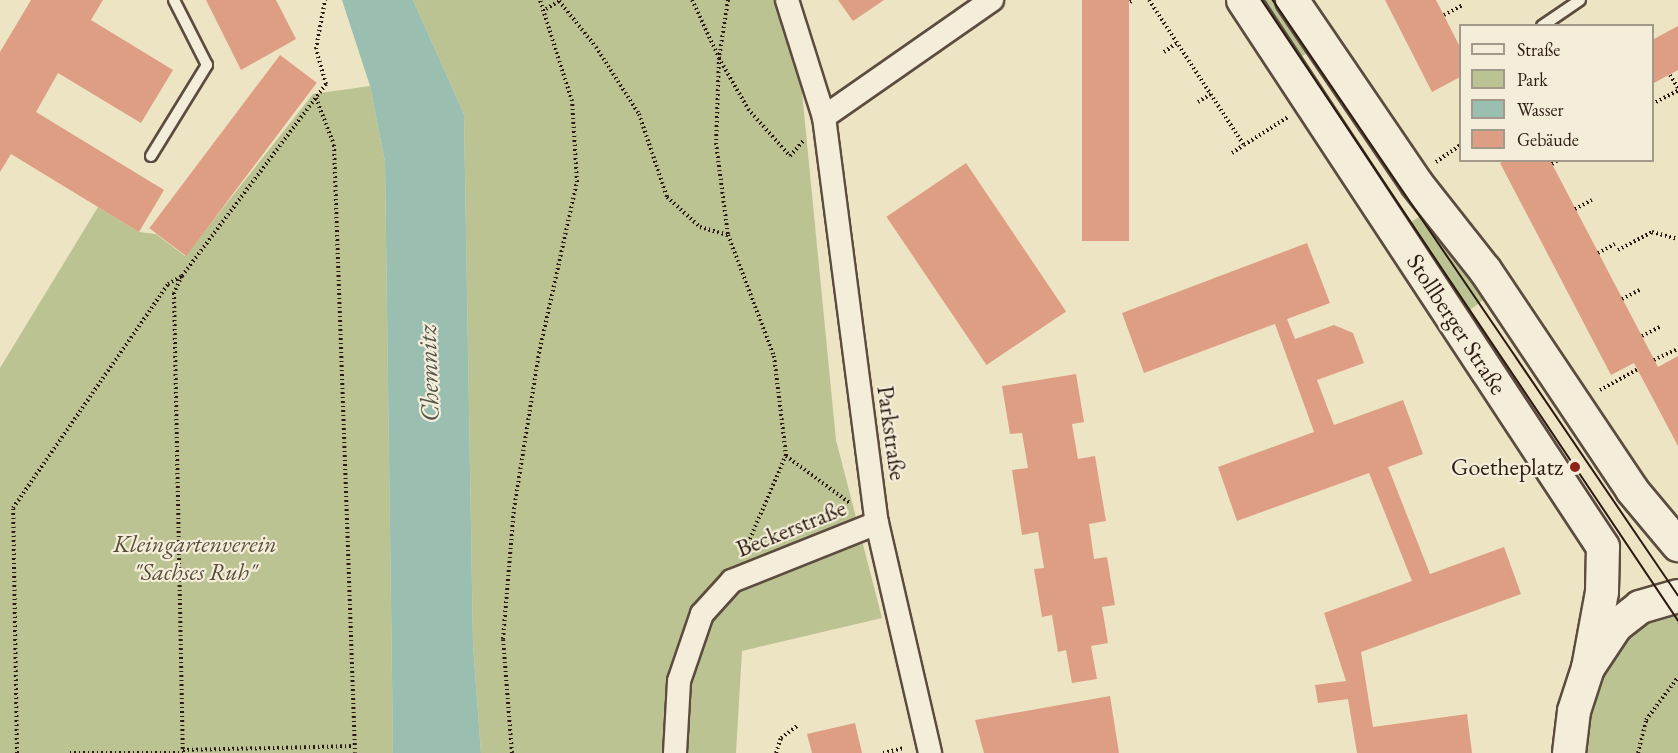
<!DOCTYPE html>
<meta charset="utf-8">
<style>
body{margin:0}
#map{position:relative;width:1678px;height:753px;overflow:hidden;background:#ede4c4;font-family:"EB Garamond",serif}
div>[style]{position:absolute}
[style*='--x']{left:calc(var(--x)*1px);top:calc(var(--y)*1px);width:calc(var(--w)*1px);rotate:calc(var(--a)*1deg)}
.green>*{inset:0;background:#bcc392}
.water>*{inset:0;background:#9abfb0}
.building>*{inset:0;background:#de9e83;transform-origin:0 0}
.path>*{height:4px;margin-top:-2px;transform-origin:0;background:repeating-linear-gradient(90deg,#2c1a13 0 1.5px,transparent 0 4.5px)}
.roads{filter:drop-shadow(2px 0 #5c4c3f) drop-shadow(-2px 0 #5c4c3f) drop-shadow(0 2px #5c4c3f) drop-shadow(0 -2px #5c4c3f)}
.service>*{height:10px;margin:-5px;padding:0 5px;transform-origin:5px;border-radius:5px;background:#f3edd9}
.minor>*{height:22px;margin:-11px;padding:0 11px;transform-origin:11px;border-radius:11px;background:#f3edd9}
.secondary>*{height:32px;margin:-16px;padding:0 16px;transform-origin:16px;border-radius:16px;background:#f3edd9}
.tram>*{height:1.5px;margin:-0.75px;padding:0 0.75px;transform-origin:0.75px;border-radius:0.75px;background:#2c1a13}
.dots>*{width:16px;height:16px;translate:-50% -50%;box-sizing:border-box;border:3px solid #f3edd9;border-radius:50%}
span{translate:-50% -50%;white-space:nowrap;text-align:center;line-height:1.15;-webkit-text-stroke:4.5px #f3edd9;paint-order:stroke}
.street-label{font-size:24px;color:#2c1a13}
.poi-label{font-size:24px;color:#2c1a13}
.right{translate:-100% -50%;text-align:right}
.park-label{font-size:24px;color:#574d39;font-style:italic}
.water-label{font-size:26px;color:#52544a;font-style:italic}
.legend{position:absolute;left:1459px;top:24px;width:195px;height:138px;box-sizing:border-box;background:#f3edd9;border:2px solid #a3998a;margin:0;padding:8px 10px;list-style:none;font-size:18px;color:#2c1a13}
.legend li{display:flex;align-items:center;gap:12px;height:30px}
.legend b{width:30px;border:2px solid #a3998a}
</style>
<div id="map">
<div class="green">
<div style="clip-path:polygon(413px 0,793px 0,836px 440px,882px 618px,742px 651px,736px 753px,481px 753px,473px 644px,464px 114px)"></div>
<div style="clip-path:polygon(1251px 0,1285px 0,1316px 46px,1293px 63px)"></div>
<div style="clip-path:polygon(370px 86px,385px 162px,393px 753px,0 753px,0 368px,98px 207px,139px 232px,156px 234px,185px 256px,313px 94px)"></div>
<div style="clip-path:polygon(1426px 212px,1490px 295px,1459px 318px,1404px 227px)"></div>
<div style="clip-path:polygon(1678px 596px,1678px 753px,1569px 753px,1588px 668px)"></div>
</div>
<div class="water">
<div style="clip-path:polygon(342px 0,413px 0,464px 114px,473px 644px,481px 753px,393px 753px,385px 162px,370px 86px)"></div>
</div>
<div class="building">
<div style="clip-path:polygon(31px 0,103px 0,91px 20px,173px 70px,141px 123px,58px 73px,36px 112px,164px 190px,139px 232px,11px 154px,0 172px,0 52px)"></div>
<div style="clip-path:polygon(206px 0,276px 0,296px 39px,241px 70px)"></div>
<div style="clip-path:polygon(838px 0,884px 0,853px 21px)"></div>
<div style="left:1082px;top:0;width:47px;height:241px"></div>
<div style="clip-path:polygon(1385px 0,1436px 0,1460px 47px,1460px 77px,1432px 92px)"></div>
<div style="clip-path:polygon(1678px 26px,1678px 70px,1652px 84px,1652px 40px)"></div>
<div style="left:280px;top:55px;width:46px;height:217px;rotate:37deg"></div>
<div style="clip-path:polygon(1506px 160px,1550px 160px,1658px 367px,1678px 356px,1678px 446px,1634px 363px,1611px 375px,1500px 163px)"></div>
<div style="left:966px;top:163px;width:179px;height:96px;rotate:56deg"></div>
<div style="clip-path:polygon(1307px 243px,1330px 303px,1287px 319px,1295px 339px,1334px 325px,1353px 333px,1364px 363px,1317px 380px,1334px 425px,1403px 400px,1423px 454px,1388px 467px,1430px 574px,1504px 547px,1521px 594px,1361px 652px,1373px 727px,1467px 714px,1472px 753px,1357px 753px,1348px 699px,1318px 703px,1315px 685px,1346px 681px,1324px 613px,1412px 581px,1369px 473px,1237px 521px,1218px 467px,1314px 432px,1275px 324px,1144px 373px,1122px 313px)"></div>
<div style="clip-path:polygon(1076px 374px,1084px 422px,1072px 424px,1078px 459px,1095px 456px,1106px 521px,1089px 524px,1094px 559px,1107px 557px,1115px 605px,1102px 607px,1108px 643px,1091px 646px,1097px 679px,1072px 683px,1066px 650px,1058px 652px,1052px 615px,1042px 617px,1034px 569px,1044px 568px,1038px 532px,1022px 535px,1012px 470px,1028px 468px,1022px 433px,1010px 434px,1002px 386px)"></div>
<div style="clip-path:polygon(1110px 696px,1119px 753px,984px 753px,975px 720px)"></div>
<div style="clip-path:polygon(855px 723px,862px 753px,812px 753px,807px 734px)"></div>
</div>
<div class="path">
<div style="--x:692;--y:0;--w:64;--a:65"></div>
<div style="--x:719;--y:58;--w:85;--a:92"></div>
<div style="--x:716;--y:143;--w:93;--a:82.6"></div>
<div style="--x:728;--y:235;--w:129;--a:69.2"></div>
<div style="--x:774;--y:356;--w:100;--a:83.1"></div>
<div style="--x:786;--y:455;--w:101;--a:113.3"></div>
<div style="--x:728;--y:0;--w:59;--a:98.8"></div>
<div style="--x:719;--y:58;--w:59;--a:60.4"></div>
<div style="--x:748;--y:109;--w:63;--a:48.2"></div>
<div style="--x:790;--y:156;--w:20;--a:-49"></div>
<div style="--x:1149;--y:0;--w:173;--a:56.8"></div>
<div style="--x:1244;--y:145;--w:52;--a:-32.5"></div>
<div style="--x:1130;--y:2;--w:4;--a:-27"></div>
<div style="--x:546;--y:9;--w:15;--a:-32"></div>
<div style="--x:559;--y:1;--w:59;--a:51.2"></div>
<div style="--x:596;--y:47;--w:80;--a:57.3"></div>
<div style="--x:639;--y:114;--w:88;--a:71.4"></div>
<div style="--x:667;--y:197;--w:45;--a:42.3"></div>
<div style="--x:700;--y:227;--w:29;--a:16"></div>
<div style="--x:1444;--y:15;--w:21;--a:-28"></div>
<div style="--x:1164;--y:52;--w:16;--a:-35"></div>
<div style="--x:1670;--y:75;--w:15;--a:58"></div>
<div style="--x:316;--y:98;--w:50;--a:69"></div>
<div style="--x:334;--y:145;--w:608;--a:88.02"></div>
<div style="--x:1198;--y:102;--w:15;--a:-32"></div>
<div style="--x:1652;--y:104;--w:29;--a:-27"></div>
<div style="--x:1232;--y:153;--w:14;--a:-34"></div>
<div style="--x:1436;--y:162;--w:29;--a:-35"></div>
<div style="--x:1552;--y:164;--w:7;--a:-34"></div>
<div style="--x:1575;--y:209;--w:19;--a:-28"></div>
<div style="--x:1618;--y:250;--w:38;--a:-28"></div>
<div style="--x:1652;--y:232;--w:27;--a:15"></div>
<div style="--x:1598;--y:253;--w:19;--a:-28"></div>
<div style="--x:182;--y:276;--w:240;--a:-53.1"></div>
<div style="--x:326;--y:84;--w:36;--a:-106"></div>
<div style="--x:316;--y:49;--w:50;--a:-79.6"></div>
<div style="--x:1622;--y:299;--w:20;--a:-27"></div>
<div style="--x:1642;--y:336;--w:20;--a:-27"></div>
<div style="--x:1654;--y:360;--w:26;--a:-25"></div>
<div style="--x:1600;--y:390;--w:43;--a:-28.9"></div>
<div style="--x:786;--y:456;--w:79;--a:36.3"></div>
<div style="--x:17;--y:753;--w:245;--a:-90.9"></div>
<div style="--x:13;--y:508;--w:272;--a:-55.3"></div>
<div style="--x:168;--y:284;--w:16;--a:-30"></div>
<div style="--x:182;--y:276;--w:19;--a:115"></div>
<div style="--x:174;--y:293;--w:457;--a:88.9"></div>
<div style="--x:183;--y:750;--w:171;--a:-1.3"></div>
<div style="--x:70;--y:753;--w:113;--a:0"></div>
<div style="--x:512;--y:753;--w:114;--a:-94.5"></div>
<div style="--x:503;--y:639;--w:130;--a:-85.2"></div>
<div style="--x:514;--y:509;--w:158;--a:-80.9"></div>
<div style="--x:539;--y:353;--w:175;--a:-77.5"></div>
<div style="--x:577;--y:182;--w:81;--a:-93.5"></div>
<div style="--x:572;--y:101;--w:106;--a:-107.6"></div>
<div style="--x:776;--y:753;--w:16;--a:-72"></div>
<div style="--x:781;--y:738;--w:21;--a:-37"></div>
<div style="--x:883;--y:753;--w:22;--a:-13"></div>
<div style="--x:1638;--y:753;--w:34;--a:-76"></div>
<div style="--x:1646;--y:720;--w:54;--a:-53.3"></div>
</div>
<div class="roads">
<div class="service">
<div style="--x:1542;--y:26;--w:46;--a:-34.4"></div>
<div style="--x:151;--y:156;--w:107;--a:-58.4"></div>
<div style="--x:207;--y:65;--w:73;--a:-116.9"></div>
</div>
<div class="minor">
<div style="--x:787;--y:0;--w:123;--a:72.5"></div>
<div style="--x:824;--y:117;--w:409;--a:82.6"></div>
<div style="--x:877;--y:523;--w:236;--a:77"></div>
<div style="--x:824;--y:117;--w:205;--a:-34.9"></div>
<div style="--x:675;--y:753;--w:72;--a:-86.8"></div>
<div style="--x:679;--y:681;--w:71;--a:-71.1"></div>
<div style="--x:702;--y:614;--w:45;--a:-47.7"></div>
<div style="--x:732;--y:581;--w:156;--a:-21.8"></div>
</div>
<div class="secondary">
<div style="--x:1243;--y:0;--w:655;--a:56.65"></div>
<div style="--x:1603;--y:547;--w:45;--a:91.3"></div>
<div style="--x:1602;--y:592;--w:77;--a:100.4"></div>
<div style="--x:1292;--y:0;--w:222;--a:55.8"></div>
<div style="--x:1417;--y:184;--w:110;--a:51.7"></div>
<div style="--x:1485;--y:270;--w:265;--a:56.2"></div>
<div style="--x:1632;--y:490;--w:72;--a:50.1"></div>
<div style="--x:1569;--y:753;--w:42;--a:-83.2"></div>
<div style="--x:1574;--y:711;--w:45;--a:-72"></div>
<div style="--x:1588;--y:668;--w:50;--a:-56.3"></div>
<div style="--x:1616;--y:626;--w:31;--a:-38"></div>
<div style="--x:1640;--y:607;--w:40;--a:-16"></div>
</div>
</div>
<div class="tram">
<div style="--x:1262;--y:0;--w:747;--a:56.14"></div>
<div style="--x:1273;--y:0;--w:720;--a:55.76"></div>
</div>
<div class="dots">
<div style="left:1575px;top:467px;background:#8f2418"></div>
</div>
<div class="street-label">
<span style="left:1457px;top:324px;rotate:57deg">Stollberger Straße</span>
<span style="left:892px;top:433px;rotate:82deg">Parkstraße</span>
<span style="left:791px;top:528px;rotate:-22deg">Beckerstraße</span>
</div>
<div class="poi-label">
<span class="right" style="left:1563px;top:467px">Goetheplatz</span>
</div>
<div class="park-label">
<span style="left:195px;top:558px">Kleingartenverein<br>"Sachses Ruh"</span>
</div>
<div class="water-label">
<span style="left:429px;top:373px;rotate:-92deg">Chemnitz</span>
</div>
<ul class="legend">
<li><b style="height:8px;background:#f3edd9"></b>Straße</li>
<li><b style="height:16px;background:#bcc392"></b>Park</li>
<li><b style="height:16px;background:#9abfb0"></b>Wasser</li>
<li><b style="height:16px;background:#de9e83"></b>Gebäude</li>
</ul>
</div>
